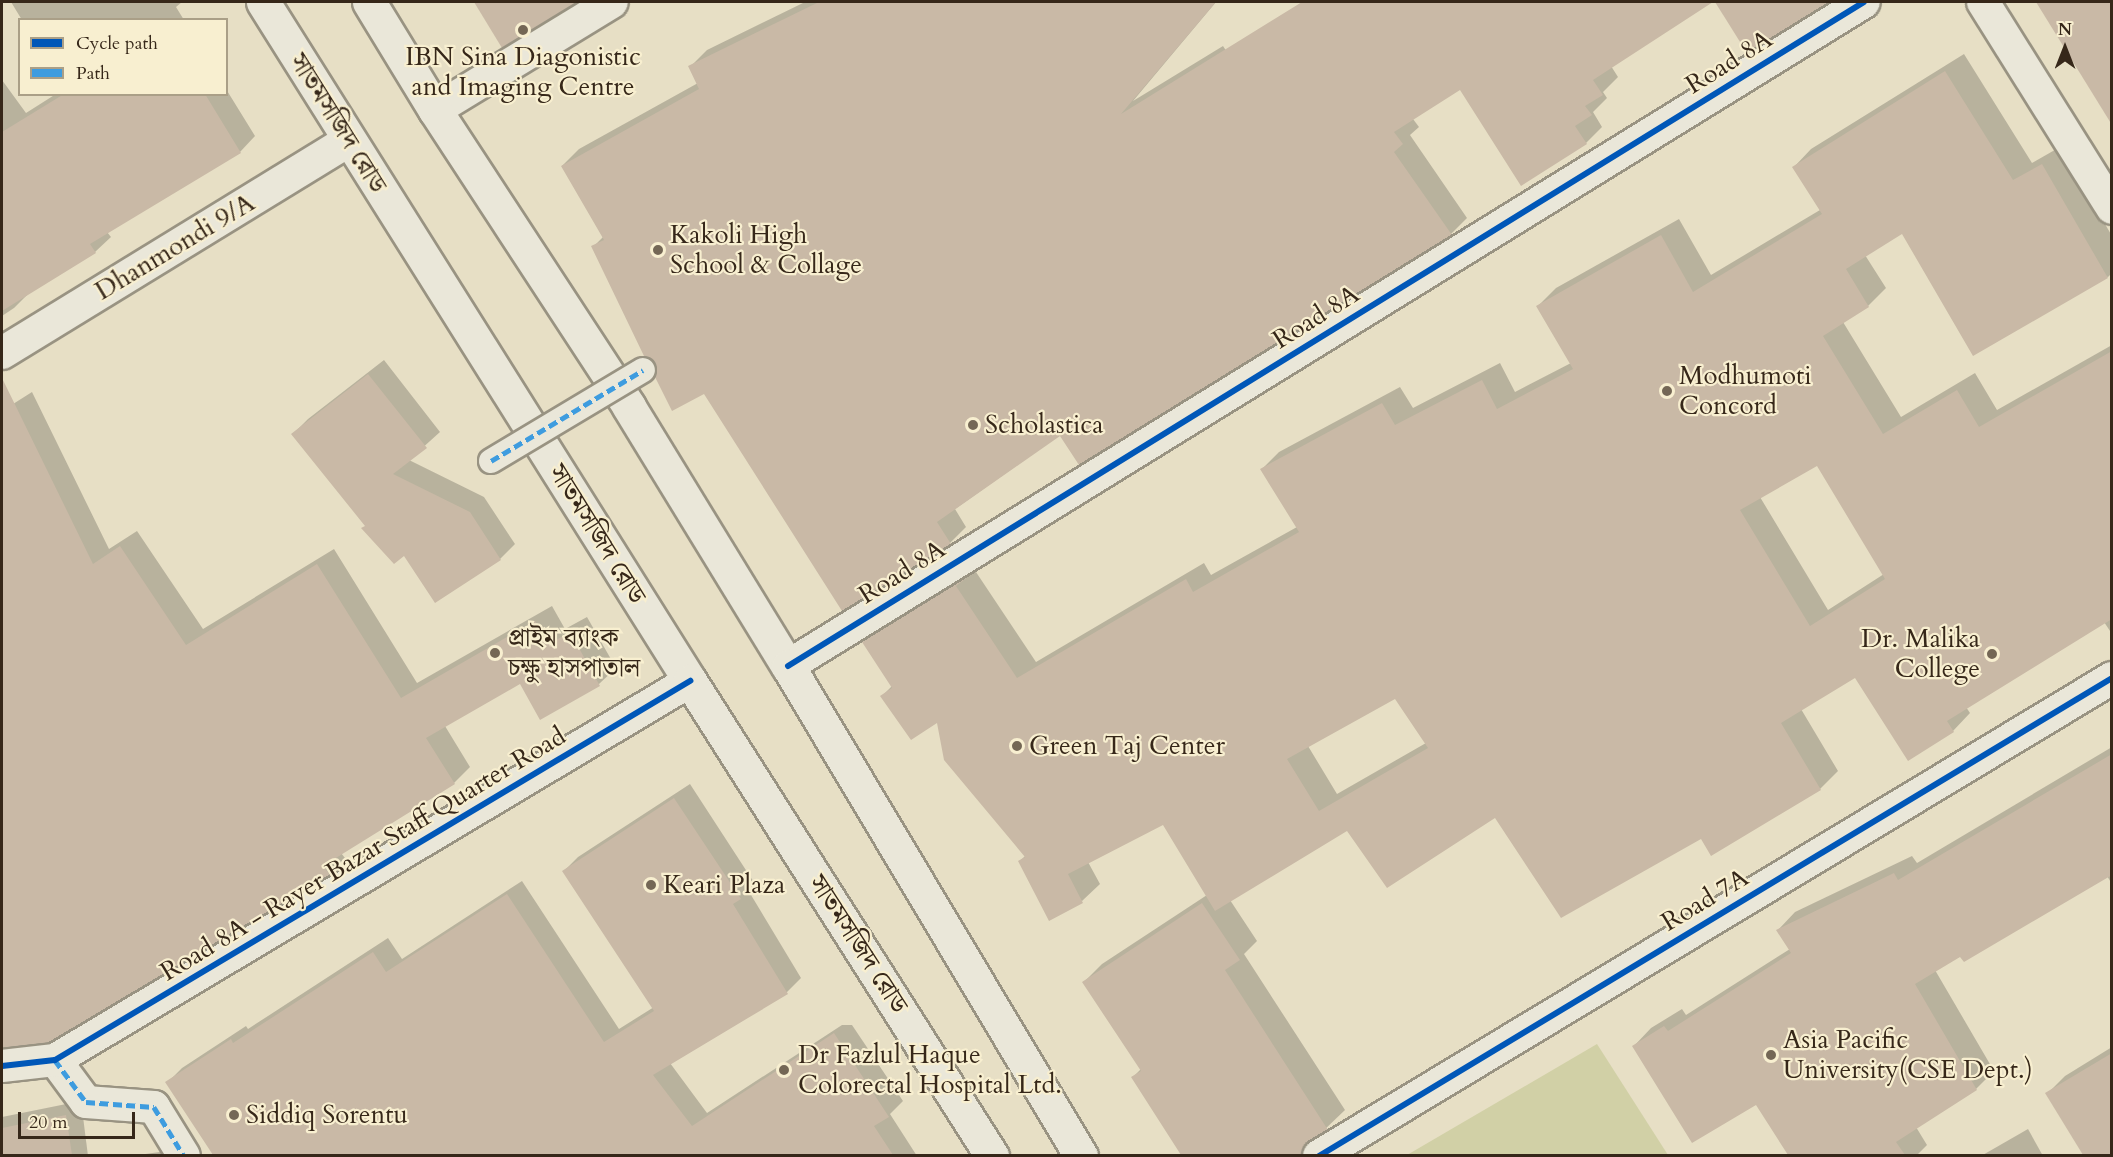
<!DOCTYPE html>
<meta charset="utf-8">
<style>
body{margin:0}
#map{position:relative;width:2113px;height:1157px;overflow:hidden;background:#e7dfc5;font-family:Cardo,"Noto Serif Bengali",serif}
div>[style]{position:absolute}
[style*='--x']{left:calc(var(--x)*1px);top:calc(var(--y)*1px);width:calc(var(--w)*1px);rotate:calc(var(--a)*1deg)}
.green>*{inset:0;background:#d1d0a6}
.shadow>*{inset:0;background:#0003}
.building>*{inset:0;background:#c9b9a6}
.roads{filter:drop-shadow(2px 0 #999382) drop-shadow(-2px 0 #999382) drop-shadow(0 2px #999382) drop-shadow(0 -2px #999382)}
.minor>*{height:32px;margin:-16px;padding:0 16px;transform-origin:16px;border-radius:16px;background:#eae7d9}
.secondary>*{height:33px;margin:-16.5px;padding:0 16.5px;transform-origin:16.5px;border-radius:16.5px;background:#eae7d9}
.bridges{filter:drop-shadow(2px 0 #999382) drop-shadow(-2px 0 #999382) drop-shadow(0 2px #999382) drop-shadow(0 -2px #999382)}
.pedestrian-bridge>*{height:24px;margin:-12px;padding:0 12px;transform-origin:12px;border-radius:12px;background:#eae7d9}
.quiet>*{height:4.5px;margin-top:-2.25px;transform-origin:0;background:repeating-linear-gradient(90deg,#3e9cdf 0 9px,transparent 0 13.5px)}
.cycleway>*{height:6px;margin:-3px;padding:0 3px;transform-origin:3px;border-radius:3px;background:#0057b8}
.dots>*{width:16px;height:16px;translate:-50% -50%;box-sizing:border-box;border:3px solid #f8efd0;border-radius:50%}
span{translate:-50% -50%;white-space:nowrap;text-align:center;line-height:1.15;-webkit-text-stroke:4.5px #f8efd0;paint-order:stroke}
.poi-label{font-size:26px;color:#362719}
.left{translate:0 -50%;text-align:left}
.right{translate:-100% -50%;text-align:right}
.street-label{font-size:26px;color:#362719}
.frame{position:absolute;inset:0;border:3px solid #362719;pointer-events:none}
.legend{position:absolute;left:18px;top:18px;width:210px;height:78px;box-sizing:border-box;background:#f8efd0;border:2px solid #aa9f87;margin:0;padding:8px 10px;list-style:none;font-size:18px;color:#362719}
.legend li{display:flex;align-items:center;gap:12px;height:30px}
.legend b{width:30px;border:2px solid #aa9f87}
.north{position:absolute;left:2035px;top:18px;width:60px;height:60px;-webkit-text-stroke:4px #f8efd0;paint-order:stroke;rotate:0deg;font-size:16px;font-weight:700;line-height:24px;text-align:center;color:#362719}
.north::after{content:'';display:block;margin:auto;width:21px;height:27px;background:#362719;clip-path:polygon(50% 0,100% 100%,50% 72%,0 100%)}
.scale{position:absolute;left:18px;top:1112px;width:117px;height:27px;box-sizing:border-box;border:3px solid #362719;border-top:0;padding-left:8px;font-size:18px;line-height:21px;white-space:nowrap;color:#362719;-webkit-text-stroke:4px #f8efd0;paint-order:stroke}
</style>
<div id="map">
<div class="green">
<div style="clip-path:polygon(1597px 1044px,1668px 1155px,1407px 1155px)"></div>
</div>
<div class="shadow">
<div style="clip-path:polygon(11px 2px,182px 2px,176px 7px,184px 20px,22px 20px)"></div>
<div style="clip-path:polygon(475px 2px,575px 2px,503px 46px)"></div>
<div style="clip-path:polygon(805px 2px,1216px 2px,1133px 101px,1223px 46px,1241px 73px,1354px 2px,1710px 2px,1611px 66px,1618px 77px,1603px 92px,1607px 98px,1593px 112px,1602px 127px,1586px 143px,1461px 88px,1413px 119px,1419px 127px,1410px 135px,1467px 218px,1451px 234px,1061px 434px,955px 509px,966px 527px,950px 543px,657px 362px,593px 247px,603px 237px,562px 166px,579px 149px,698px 83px,690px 67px,707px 50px)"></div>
<div style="clip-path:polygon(1716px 2px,1828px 2px,1748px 51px)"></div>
<div style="clip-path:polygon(2038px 2px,2112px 2px,2112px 122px)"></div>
<div style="clip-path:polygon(evenodd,1964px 54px,2032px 163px,2060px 147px,2112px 236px,2112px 273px,2108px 277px,1902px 232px,1865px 255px,1886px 288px,1868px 306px,1843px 322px,1901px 417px,1975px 373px,1997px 410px,2112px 345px,2112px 634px,2104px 622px,1966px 707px,1970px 713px,1953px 731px,1856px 676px,1801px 709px,1838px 771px,1820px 789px,1712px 854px,1702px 837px,1496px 816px,1348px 829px,1230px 900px,1257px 941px,1244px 954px,1345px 1110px,1321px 1133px,1320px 1143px,1307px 1156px,1189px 1156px,1133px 1077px,1141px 1069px,1084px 982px,1102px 964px,1207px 895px,1163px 823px,1088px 862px,1100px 884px,1082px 901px,1020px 861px,1026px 855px,938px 720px,882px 696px,892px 686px,864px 642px,881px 624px,974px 569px,1036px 662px,1204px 563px,1211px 575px,1297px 527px,1262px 469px,1279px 452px,1400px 387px,1413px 408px,1500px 363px,1515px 392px,1571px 363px,1538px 306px,1556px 288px,1679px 219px,1711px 275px,1820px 210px,1794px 167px,1811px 149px,1964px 54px,1818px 464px,1884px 574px,1828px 610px,1760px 497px,1818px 464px,1964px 54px,1396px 697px,1426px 743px,1337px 794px,1308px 746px,1396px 697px)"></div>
<div style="clip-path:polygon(2px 80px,26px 113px,56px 94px,226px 94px,226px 89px,255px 136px,240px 152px,107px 232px,111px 237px,95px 252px,29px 293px,14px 308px,2px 316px)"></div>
<div style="clip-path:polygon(384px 360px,440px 432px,409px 460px,484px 497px,515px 544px,500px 559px,435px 601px,404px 554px,366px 526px,293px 434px,308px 419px)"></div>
<div style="clip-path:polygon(32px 392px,109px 549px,137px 531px,203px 629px,334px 549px,417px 683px,552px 606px,565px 629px,587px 617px,616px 668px,599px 684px,540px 718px,520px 682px,445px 726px,470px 767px,454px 783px,341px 853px,345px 858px,329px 874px,49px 1041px,2px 1047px,2px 411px)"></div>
<div style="clip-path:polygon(2112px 747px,2112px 884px,2107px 876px,1935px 970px,1994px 1071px,1976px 1089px,1916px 1127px,1927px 1145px,1916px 1156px,1790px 1156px,1756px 1103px,1634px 1046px,1651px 1028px,1682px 1009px,1686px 1015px,1790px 949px,1778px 930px,1795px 912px,1912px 856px,1917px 863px)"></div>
<div style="clip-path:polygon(690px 784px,755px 884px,748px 890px,801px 978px,787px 992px,670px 1063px,707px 1113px,842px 1025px,852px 1025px,903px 1101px,890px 1114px,917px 1156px,556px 1156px,483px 1059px,469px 1068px,521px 1156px,215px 1156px,167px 1083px,182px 1068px,246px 1026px,248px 1029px,388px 938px,402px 959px,522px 881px,619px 1029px,654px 1007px,564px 871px,578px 857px)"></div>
<div style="clip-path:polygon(2112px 1047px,2112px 1156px,2085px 1156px,2047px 1094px,2065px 1076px)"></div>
<div style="clip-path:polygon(81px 1101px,88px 1156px,2px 1156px,2px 1117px)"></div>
<div style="clip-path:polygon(2028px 1129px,2043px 1156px,1981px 1156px)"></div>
<div style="clip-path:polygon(167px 1151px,168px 1156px,131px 1156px)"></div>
</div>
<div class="building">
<div style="clip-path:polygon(474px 2px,578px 2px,502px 48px)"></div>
<div style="clip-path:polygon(819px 2px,1216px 2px,1121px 114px,1302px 2px,1713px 2px,1593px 80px,1603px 95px,1585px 106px,1592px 115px,1575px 126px,1587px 144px,1521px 186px,1460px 90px,1394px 132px,1403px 144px,1394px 152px,1452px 235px,1079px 465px,1060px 436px,937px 522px,951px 544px,842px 611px,704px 394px,672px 411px,655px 377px,655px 363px,644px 356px,591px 246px,604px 240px,561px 166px,699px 89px,688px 66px)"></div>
<div style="clip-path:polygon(1715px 2px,1831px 2px,1747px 53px)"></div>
<div style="clip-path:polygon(2036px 2px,2112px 2px,2112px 125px)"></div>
<div style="clip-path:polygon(evenodd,1945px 71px,2013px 180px,2042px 164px,2108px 278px,1973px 356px,1902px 234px,1846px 269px,1869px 307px,1823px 336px,1883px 434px,1957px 390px,1979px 427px,2112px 351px,2112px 619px,1947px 721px,1954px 732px,1908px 761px,1855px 678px,1781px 723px,1821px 790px,1711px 856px,1701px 839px,1561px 918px,1495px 818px,1387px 888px,1347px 831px,1215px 911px,1163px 825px,1068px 874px,1083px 903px,1049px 921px,1018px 861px,1025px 857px,944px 760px,937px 723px,911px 740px,880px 696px,892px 688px,862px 642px,970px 575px,956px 586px,1017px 678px,1186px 579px,1193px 592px,1299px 532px,1260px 469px,1382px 403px,1395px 425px,1482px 380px,1497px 409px,1573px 369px,1536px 306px,1661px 235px,1693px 292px,1822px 214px,1792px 167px,1945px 71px,1817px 466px,1885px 579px,1810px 626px,1740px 510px,1817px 466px,1945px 71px,1395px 699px,1428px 748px,1319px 811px,1287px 759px,1395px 699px)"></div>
<div style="clip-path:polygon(64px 94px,205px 94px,241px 153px,90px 244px,96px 253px,2px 311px,2px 132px)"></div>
<div style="clip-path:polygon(368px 374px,427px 448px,393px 474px,470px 512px,501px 560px,435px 603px,404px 556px,394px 564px,361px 528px,365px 526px,291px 434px)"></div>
<div style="clip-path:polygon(2px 378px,93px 564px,120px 546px,186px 645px,317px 564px,401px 698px,535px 621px,549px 644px,570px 632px,600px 686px,540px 720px,520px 684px,426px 738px,455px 784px,323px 866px,330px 875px,49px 1043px,2px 1048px)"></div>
<div style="clip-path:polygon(2112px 754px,2112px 875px,1964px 962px,1960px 957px,1915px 984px,1977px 1090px,1896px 1142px,1905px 1155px,1788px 1155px,1756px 1105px,1692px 1143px,1632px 1046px,1664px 1026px,1668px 1031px,1791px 953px,1776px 930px,1894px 873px,1898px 880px)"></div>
<div style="clip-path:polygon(674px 798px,741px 899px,733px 904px,788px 994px,653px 1075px,692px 1126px,834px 1033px,889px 1117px,874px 1126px,893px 1155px,213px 1155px,165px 1082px,231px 1039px,233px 1043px,373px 952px,386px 972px,507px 894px,604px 1042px,654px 1011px,562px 871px)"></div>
<div style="clip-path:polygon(1202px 903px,1240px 960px,1225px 970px,1328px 1130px,1309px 1141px,1301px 1155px,1181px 1155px,1131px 1077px,1141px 1071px,1082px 982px)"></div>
<div style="clip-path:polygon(2112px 1053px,2112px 1155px,2083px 1155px,2045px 1093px)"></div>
<div style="clip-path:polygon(66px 1115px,72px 1155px,2px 1155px,2px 1128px)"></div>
</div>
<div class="roads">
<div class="minor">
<div style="--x:1983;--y:2;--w:243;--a:57.9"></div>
<div style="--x:435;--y:110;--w:207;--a:-31.4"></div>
<div style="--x:2;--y:353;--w:406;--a:-31.5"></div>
<div style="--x:788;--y:666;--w:1264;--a:-31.68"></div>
<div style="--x:55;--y:1060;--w:52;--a:53.6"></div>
<div style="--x:86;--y:1102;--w:68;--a:4.2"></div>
<div style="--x:154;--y:1107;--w:57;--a:58.5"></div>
<div style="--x:2;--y:1066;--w:53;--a:-6.5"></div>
<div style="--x:55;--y:1060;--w:740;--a:-30.83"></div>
<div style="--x:1319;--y:1156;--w:926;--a:-31.08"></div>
</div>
<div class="secondary">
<div style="--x:263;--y:2;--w:802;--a:57.84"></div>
<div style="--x:690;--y:681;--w:563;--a:57.55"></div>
<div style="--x:369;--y:2;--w:127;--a:58.6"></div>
<div style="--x:435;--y:110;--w:355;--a:56.8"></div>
<div style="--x:629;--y:407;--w:304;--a:58.5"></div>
<div style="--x:788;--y:666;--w:571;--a:59.12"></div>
</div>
</div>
<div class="bridges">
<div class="pedestrian-bridge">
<div style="--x:491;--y:461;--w:177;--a:-30.9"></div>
</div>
</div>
<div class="quiet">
<div style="--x:491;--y:461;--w:177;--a:-30.9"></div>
<div style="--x:55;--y:1060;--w:52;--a:53.6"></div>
<div style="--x:86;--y:1102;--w:68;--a:4.2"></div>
<div style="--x:154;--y:1107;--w:57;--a:58.5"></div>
</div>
<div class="cycleway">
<div style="--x:788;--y:666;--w:1264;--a:-31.68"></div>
<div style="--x:2;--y:1066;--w:53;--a:-6.5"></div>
<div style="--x:55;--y:1060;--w:740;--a:-30.83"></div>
<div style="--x:1319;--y:1156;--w:926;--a:-31.08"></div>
</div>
<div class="dots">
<div style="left:523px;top:30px;background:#746755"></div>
<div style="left:658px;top:250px;background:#746755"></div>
<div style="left:1667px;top:391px;background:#746755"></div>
<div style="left:973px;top:425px;background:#746755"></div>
<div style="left:495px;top:653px;background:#746755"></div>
<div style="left:1992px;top:654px;background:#746755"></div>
<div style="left:1017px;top:746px;background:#746755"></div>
<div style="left:651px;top:885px;background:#746755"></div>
<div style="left:1771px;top:1055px;background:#746755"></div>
<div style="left:784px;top:1070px;background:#746755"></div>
<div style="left:234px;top:1115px;background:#746755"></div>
</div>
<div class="poi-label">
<span style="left:523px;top:72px">IBN Sina Diagonistic<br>and Imaging Centre</span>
<span class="left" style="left:670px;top:250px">Kakoli High<br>School &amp; Collage</span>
<span class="left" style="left:1679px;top:391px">Modhumoti<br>Concord</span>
<span class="left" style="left:985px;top:425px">Scholastica</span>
<span class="left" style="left:508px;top:653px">প্রাইম ব্যাংক<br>চক্ষু হাসপাতাল</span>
<span class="right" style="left:1980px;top:654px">Dr. Malika<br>College</span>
<span class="left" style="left:1029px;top:746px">Green Taj Center</span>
<span class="left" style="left:663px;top:885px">Keari Plaza</span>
<span class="left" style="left:1783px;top:1055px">Asia Pacific<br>University(CSE Dept.)</span>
<span class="left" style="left:798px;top:1070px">Dr Fazlul Haque<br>Colorectal Hospital Ltd.</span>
<span class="left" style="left:246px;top:1115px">Siddiq Sorentu</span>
</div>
<div class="street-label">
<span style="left:1729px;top:62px;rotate:-32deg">Road 8A</span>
<span style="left:338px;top:123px;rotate:58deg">সাতমসজিদ রোড</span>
<span style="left:175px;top:247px;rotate:-31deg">Dhanmondi 9/A</span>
<span style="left:1316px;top:317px;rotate:-32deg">Road 8A</span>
<span style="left:597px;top:534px;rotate:58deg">সাতমসজিদ রোড</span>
<span style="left:902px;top:572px;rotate:-32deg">Road 8A</span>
<span style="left:363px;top:854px;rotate:-31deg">Road 8A - Rayer Bazar Staff Quarter Road</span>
<span style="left:1705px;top:900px;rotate:-31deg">Road 7A</span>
<span style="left:858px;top:944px;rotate:57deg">সাতমসজিদ রোড</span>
</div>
<div class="frame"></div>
<ul class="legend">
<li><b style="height:8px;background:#0057b8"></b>Cycle path</li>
<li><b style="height:8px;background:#3e9cdf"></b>Path</li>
</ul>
<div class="north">N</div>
<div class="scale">20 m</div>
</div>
